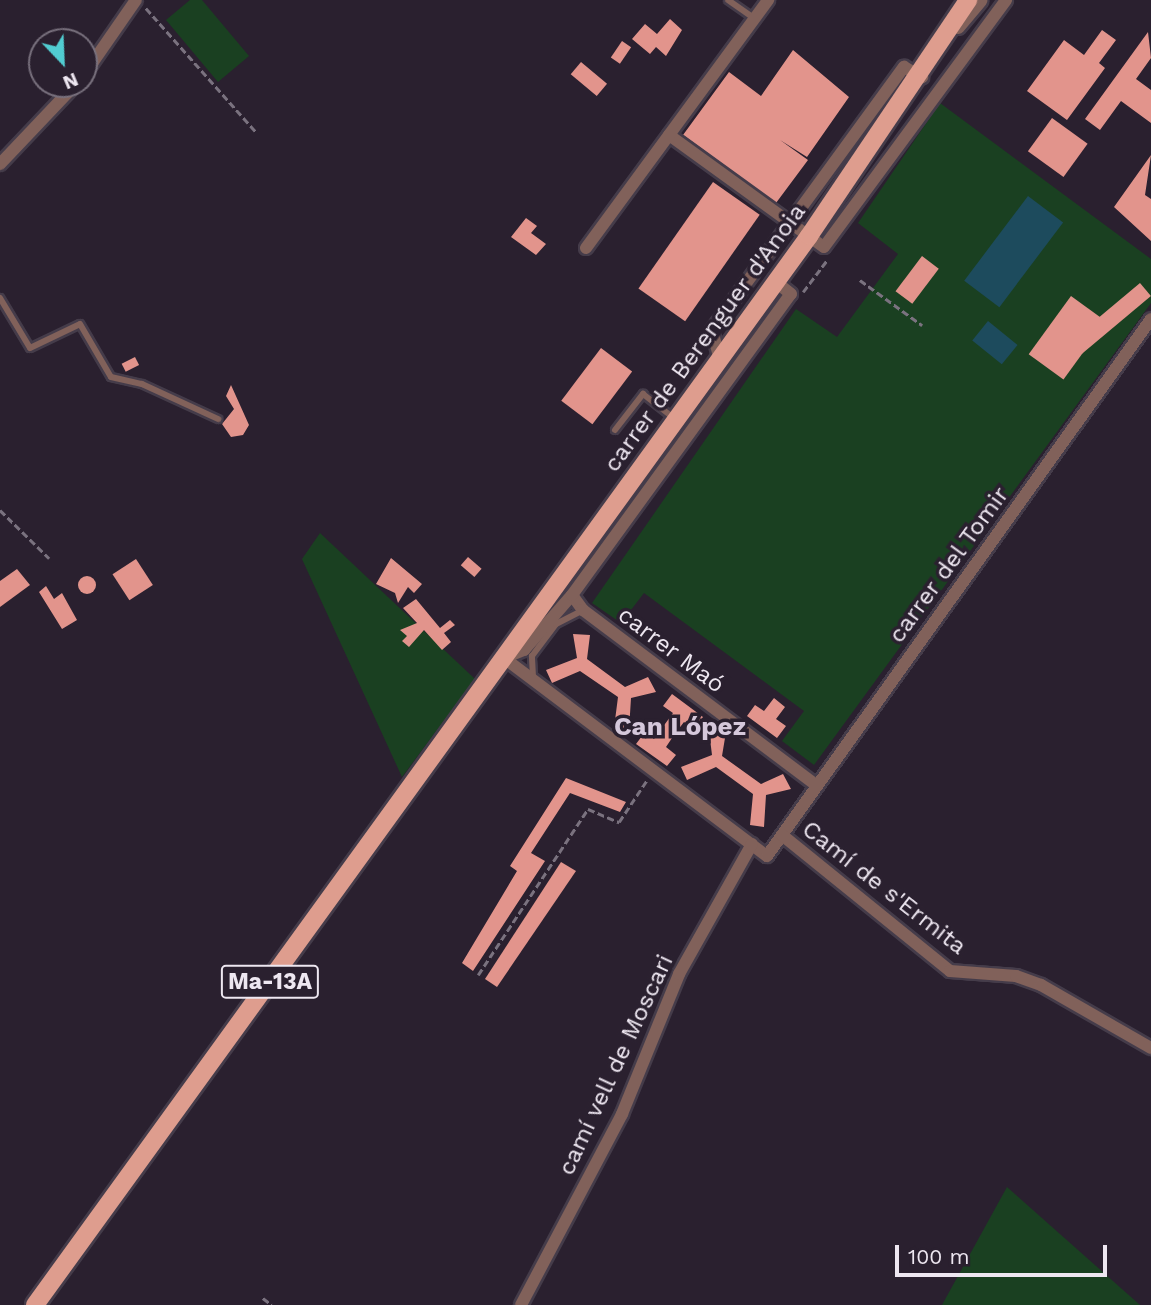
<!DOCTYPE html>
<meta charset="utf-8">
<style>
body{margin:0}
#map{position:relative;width:1151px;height:1305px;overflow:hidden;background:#2a202f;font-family:"Work Sans",sans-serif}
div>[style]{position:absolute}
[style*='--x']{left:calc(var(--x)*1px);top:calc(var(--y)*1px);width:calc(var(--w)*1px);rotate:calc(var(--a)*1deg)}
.green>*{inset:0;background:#1a4021}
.water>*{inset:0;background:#1d4b5d;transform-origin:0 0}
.building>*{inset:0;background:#e2948c;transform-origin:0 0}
.round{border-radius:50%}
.path>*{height:2.5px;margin-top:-1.25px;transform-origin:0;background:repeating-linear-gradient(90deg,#7a727f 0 7px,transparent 0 10.5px)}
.roads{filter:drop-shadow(2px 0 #453c4a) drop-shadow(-2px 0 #453c4a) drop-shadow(0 2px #453c4a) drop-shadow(0 -2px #453c4a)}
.service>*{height:6px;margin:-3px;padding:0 3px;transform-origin:3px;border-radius:3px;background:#81615a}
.minor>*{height:12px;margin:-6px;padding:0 6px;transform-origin:6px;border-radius:6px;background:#81615a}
.tertiary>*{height:14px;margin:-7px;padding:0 7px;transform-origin:7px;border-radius:7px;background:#81615a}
.primary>*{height:18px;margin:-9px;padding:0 9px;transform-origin:9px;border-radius:9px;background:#de9d8e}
span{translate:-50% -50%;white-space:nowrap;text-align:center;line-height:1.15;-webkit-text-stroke:7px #2a202f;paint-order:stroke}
.shield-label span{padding:2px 5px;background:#2a202f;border:2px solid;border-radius:5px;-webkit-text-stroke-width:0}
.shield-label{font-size:23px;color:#eee7f1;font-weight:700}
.street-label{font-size:24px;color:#eee7f1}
.neighbourhood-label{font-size:26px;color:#d5c8db;font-weight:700}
.north{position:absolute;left:28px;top:28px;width:70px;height:70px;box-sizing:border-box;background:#2a202f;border:2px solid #78707d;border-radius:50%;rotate:157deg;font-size:19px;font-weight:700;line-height:28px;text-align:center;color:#eee7f1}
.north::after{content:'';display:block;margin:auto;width:24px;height:32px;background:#51ccd1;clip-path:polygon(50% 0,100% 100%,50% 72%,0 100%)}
.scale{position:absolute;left:895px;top:1245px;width:212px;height:32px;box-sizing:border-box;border:4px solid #eee7f1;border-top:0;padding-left:9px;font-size:21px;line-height:24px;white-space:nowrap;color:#eee7f1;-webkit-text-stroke:5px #2a202f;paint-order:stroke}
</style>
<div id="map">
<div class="green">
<div style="clip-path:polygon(190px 0,202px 0,249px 56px,218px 82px,166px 20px)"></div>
<div style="clip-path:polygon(940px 103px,1151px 259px,1151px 303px,814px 765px,782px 741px,804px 711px,644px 593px,621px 623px,592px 603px,796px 309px,837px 337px,898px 254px,858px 223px)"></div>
<div style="clip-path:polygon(320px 533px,475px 679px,402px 777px,302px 559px)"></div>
<div style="clip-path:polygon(1007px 1187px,1140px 1305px,942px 1305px)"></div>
</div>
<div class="water">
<div style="left:1028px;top:196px;width:44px;height:106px;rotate:37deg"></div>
<div style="left:988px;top:321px;width:38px;height:25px;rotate:39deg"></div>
</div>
<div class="building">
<div style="clip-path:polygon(670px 19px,682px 30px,666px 56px,656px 47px,650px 54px,632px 39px,645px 24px,657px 34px)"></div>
<div style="clip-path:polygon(1102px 30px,1116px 40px,1099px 63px,1105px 68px,1067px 120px,1027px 91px,1064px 40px,1084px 55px)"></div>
<div style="clip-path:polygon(1148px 32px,1151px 58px,1136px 79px,1151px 90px,1151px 123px,1121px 101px,1100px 130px,1085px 119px)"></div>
<div style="left:622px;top:41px;width:11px;height:20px;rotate:34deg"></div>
<div style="clip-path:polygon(793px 50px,849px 97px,807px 157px,780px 140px,808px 160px,776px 203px,683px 135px,729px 72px,761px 96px)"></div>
<div style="left:581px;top:62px;width:34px;height:16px;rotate:40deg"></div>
<div style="left:1052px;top:118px;width:44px;height:41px;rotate:36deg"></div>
<div style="clip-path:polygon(1151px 155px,1145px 195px,1151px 199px,1151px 241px,1114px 207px)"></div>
<div style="left:713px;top:182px;width:57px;height:130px;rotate:35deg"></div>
<div style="clip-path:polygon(526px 218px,537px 226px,531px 233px,546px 244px,536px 255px,511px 237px)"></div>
<div style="left:922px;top:256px;width:21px;height:44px;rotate:37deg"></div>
<div style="left:1140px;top:283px;width:17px;height:90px;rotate:50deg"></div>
<div style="left:1071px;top:296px;width:43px;height:72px;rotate:36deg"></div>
<div style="left:601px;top:348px;width:39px;height:66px;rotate:37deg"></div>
<div style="left:135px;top:357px;width:9px;height:15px;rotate:63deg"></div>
<div style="clip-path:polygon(231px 385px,249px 425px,243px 435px,231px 437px,222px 424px,234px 409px,226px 396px)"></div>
<div style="left:468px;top:557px;width:18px;height:11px;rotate:41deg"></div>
<div style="clip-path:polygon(391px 558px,422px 584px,414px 593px,408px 587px,398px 603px,395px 593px,376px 584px)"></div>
<div style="left:136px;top:559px;width:31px;height:28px;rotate:57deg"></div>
<div style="clip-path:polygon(17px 569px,30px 585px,0 607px,0 581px)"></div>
<div class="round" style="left:78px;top:576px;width:18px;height:18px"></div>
<div style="clip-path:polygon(46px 586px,54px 599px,62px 593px,77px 620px,62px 629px,39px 592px)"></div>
<div style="clip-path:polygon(416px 599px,440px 628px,450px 620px,455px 625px,444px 633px,451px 642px,442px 650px,424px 630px,409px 647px,402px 641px,407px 636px,400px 630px,417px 623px,403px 608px)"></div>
<div style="clip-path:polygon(573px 634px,590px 635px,587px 659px,625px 687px,648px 677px,656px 692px,631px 698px,629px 730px,614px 728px,618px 697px,580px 671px,552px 683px,546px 670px,577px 658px)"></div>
<div style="clip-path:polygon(672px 694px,703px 717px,694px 729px,684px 722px,674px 735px,666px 747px,676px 755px,667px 766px,636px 744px,645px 732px,654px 739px,673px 713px,663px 706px)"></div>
<div style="clip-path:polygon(774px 698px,785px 707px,776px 719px,786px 726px,777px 738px,747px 716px,755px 705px,764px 711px)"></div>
<div style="clip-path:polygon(709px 731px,726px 732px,722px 756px,761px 784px,783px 774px,791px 789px,766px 795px,764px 827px,750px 825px,753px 794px,716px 767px,687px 780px,681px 767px,712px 755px)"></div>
<div style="clip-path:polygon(566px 778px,626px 802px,620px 812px,570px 793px,531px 853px,545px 861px,473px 971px,462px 963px,517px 871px,510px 866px)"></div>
<div style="clip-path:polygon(561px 862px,576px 871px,497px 987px,485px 979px)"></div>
</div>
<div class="path">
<div style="--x:146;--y:8;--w:166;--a:48.4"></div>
<div style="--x:860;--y:280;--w:77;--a:36"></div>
<div style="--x:803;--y:292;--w:39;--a:-53"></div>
<div style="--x:0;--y:510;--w:69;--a:44.4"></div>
<div style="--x:478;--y:975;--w:199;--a:-56.5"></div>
<div style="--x:588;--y:809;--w:34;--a:23"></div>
<div style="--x:619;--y:822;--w:50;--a:-56.3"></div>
<div style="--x:263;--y:1298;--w:11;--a:38"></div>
</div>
<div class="roads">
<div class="service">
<div style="--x:728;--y:0;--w:32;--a:35"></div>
<div style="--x:0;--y:298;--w:58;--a:59"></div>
<div style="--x:30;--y:348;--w:55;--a:-25.6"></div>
<div style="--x:80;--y:324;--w:61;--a:59.7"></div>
<div style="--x:111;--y:377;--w:32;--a:13"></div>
<div style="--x:142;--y:384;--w:84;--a:24.7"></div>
<div style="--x:615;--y:430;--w:46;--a:-52.1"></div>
<div style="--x:643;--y:394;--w:41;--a:38"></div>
<div style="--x:533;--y:677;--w:21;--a:-93"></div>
<div style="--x:532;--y:656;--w:40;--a:-53"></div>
<div style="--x:556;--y:624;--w:30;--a:-27"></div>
</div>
<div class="minor">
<div style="--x:84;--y:75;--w:91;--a:-55.3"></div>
<div style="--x:669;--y:135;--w:191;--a:35.9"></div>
<div style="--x:824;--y:247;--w:307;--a:-53.6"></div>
<div style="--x:0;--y:164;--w:110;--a:-46.5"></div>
<div style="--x:586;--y:248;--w:308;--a:-53.7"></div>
<div style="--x:720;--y:360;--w:31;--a:-105"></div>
<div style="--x:712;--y:330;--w:326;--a:-53.9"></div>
<div style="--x:904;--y:67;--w:21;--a:29"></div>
<div style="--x:572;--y:595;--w:19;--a:54"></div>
<div style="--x:583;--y:610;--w:293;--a:36.9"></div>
<div style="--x:504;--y:658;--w:329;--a:37"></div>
<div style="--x:767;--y:856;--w:660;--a:-54.43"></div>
<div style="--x:504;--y:658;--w:22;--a:-22"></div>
<div style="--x:524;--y:650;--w:73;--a:-48.9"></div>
<div style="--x:572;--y:595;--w:372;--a:-54"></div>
<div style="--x:791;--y:294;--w:19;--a:-141"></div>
<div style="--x:782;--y:835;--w:216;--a:39"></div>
<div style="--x:950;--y:971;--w:66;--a:4.3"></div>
<div style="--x:1016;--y:976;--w:27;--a:20"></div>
<div style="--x:1041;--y:985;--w:127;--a:29.8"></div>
<div style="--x:521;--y:1305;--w:216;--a:-62.1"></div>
<div style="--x:622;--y:1114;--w:151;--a:-67.8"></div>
<div style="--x:679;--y:974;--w:149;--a:-60.7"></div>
</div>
<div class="tertiary">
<div style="--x:958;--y:27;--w:35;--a:-50"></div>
</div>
<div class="primary">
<div style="--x:35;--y:1305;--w:1320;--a:-54.09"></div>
<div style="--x:809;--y:236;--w:285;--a:-56"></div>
</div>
</div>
<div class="shield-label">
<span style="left:270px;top:982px">Ma-13A</span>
</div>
<div class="street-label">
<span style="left:705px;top:338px;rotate:-54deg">carrer de Berenguer d'Anoia</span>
<span style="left:949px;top:565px;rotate:-54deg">carrer del Tomir</span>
<span style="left:671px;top:650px;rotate:37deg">carrer Maó</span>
<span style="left:884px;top:888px;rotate:38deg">Camí de s'Ermita</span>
<span style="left:616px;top:1065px;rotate:-65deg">camí vell de Moscari</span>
</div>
<div class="neighbourhood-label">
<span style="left:680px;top:727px">Can López</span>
</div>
<div class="north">N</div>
<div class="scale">100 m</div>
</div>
